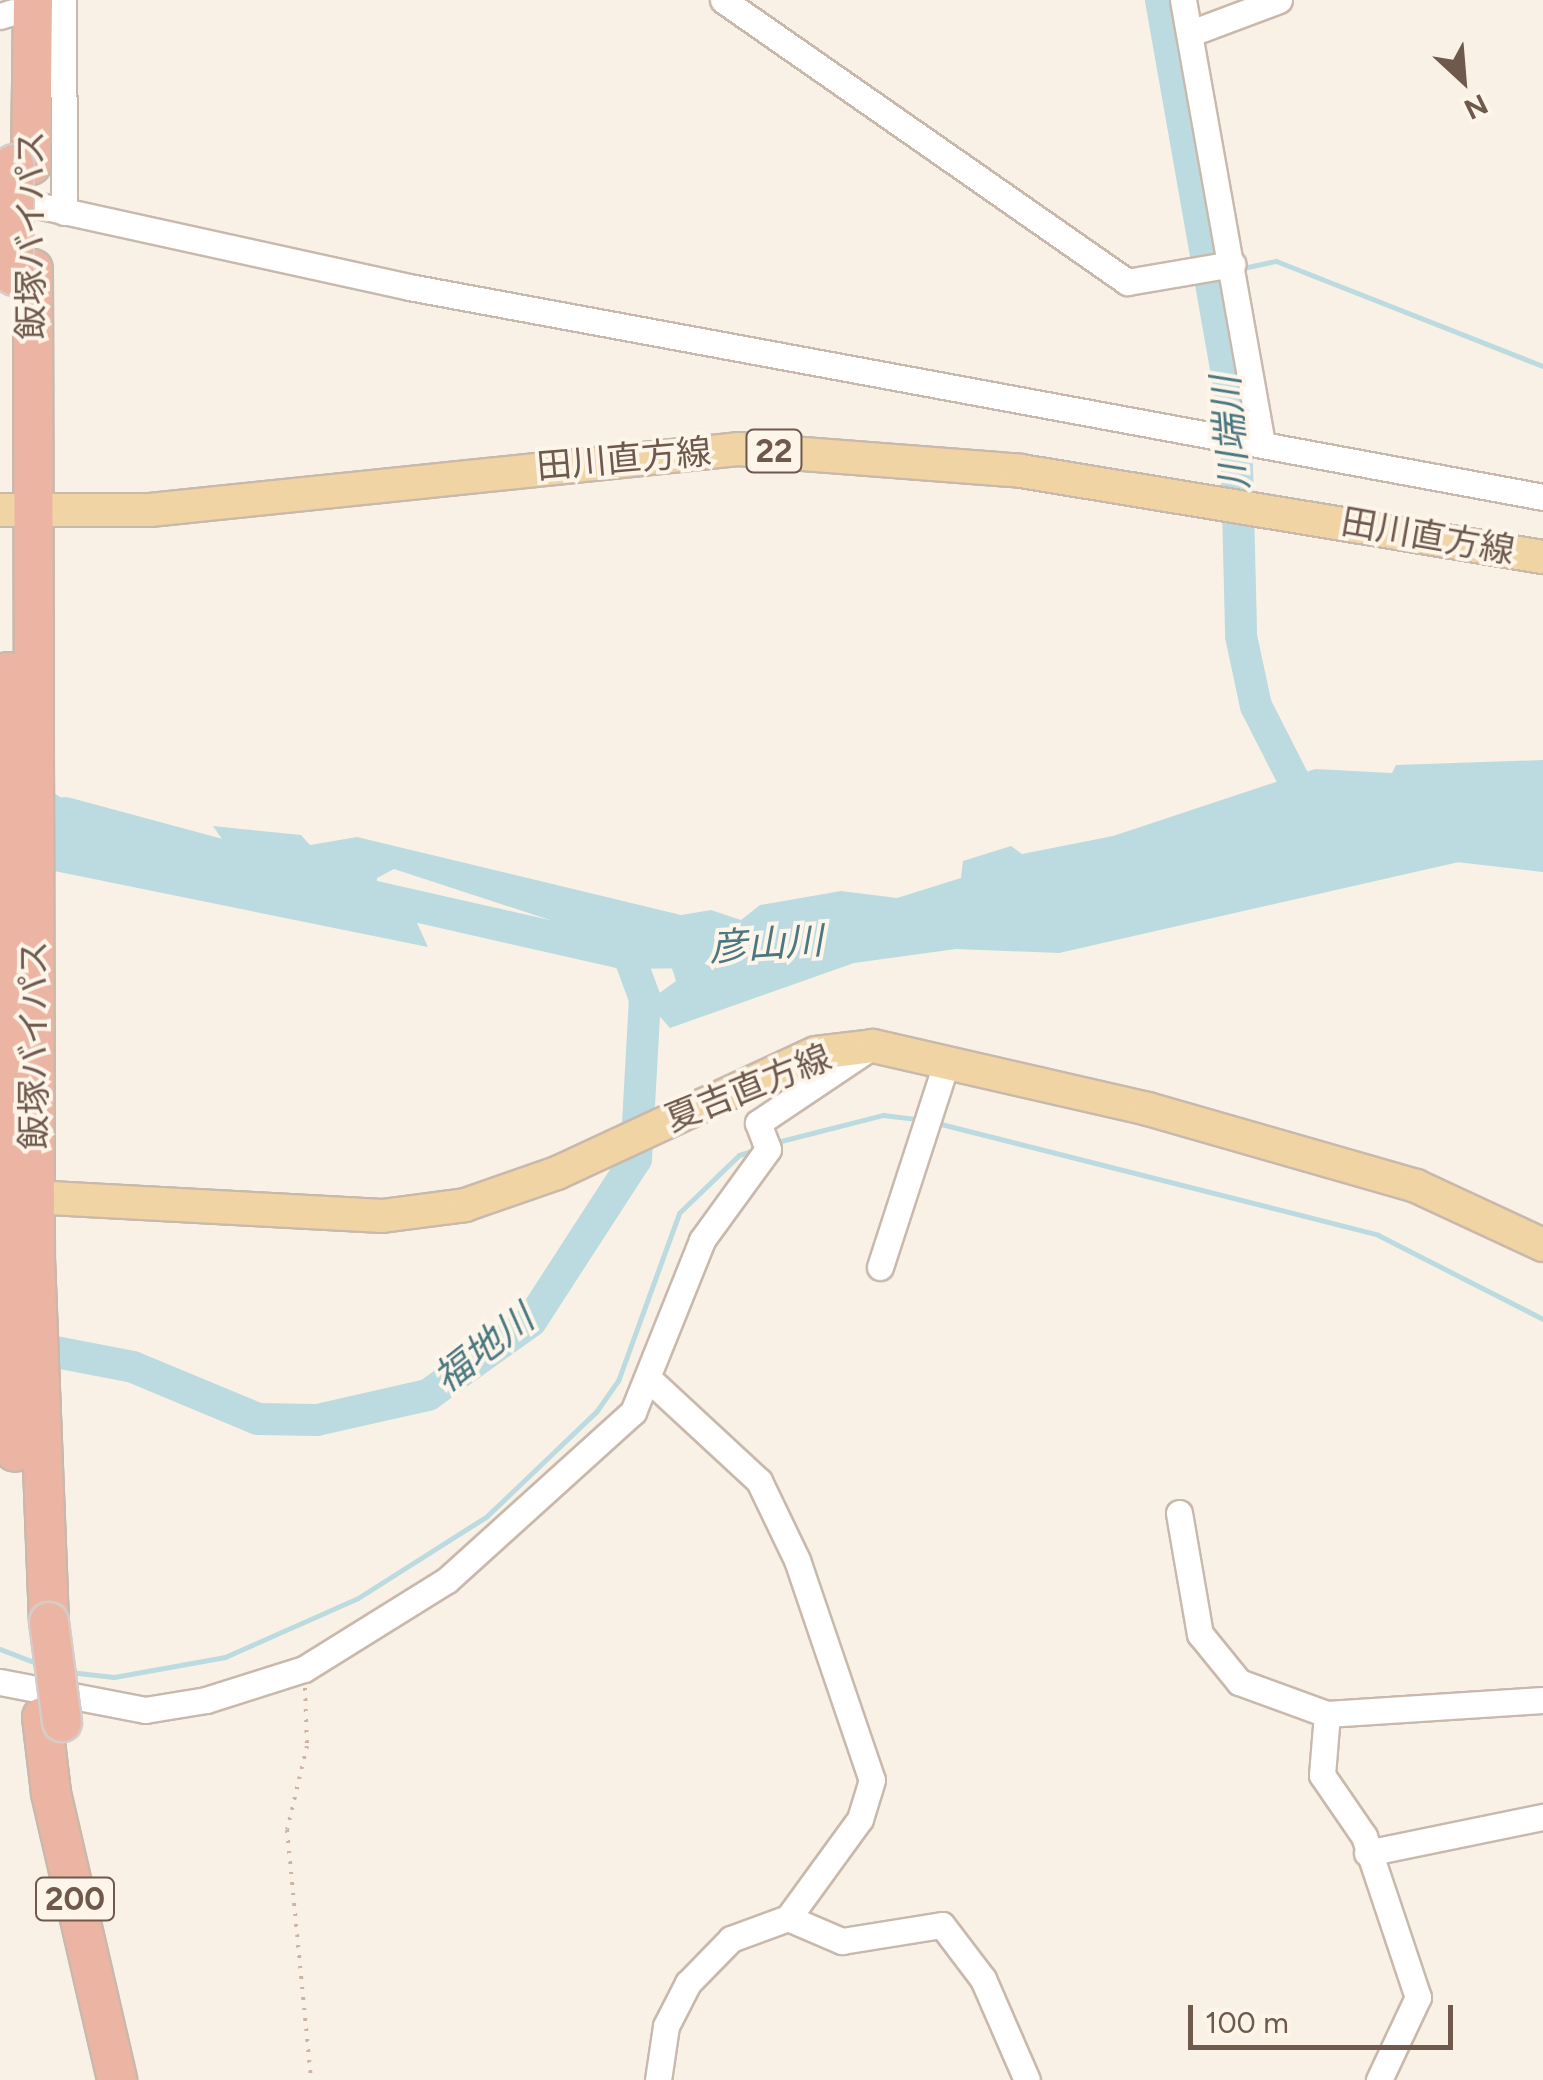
<!DOCTYPE html>
<meta charset="utf-8">
<style>
body{margin:0}
#map{position:relative;width:1543px;height:2080px;overflow:hidden;background:#f9f1e5;font-family:Figtree,"Noto Sans JP",sans-serif}
div>[style]{position:absolute}
[style*='--x']{left:calc(var(--x)*1px);top:calc(var(--y)*1px);width:calc(var(--w)*1px);rotate:calc(var(--a)*1deg)}
.water>*{inset:0;background:#bcdbe0}
.stream>*{height:5px;margin:-2.5px;padding:0 2.5px;transform-origin:2.5px;border-radius:2.5px;background:#bcdbe0}
.river>*{height:32px;margin:-16px;padding:0 16px;transform-origin:16px;border-radius:16px;background:#bcdbe0}
.path>*{height:4px;margin-top:-2px;transform-origin:0;background:repeating-linear-gradient(90deg,#d0b4a3 0 2.5px,transparent 0 10.5px)}
.roads{filter:drop-shadow(2px 0 #c9b9ac) drop-shadow(-2px 0 #c9b9ac) drop-shadow(0 2px #c9b9ac) drop-shadow(0 -2px #c9b9ac)}
.minor>*{height:25px;margin:-12.5px;padding:0 12.5px;transform-origin:12.5px;border-radius:12.5px;background:#fff}
.major>*{height:32px;margin:-16px;padding:0 16px;transform-origin:16px;border-radius:16px;background:#f1d4a4}
.highway>*{height:38px;margin:-19px;padding:0 19px;transform-origin:19px;border-radius:19px;background:#ecb5a3}
.bridges{filter:drop-shadow(2px 0 #d4cdca) drop-shadow(-2px 0 #d4cdca) drop-shadow(0 2px #d4cdca) drop-shadow(0 -2px #d4cdca)}
.highway-bridge>*{height:38px;margin:-19px;padding:0 19px;transform-origin:19px;border-radius:19px;background:#ecb5a3}
span{translate:-50% -50%;white-space:nowrap;text-align:center;line-height:1.15;-webkit-text-stroke:8px #fdf5ea;paint-order:stroke}
.shield-label span{padding:2px 8px;background:#fdf5ea;border:2px solid;border-radius:8px;-webkit-text-stroke-width:0}
.shield-label{font-size:32px;color:#6f594d;font-weight:700}
.street-label{font-size:35px;color:#6f594d}
.water-label{font-size:38px;color:#4a7780;font-style:italic}
.north{position:absolute;left:1413px;top:30px;width:100px;height:100px;-webkit-text-stroke:8px #fdf5ea;paint-order:stroke;rotate:154deg;font-size:28px;font-weight:700;line-height:40px;text-align:center;color:#6f594d}
.north::after{content:'';display:block;margin:auto;width:35px;height:45px;background:#6f594d;clip-path:polygon(50% 0,100% 100%,50% 72%,0 100%)}
.scale{position:absolute;left:1188px;top:2005px;width:265px;height:45px;box-sizing:border-box;border:5px solid #6f594d;border-top:0;padding-left:12px;font-size:30px;line-height:35px;white-space:nowrap;color:#6f594d;-webkit-text-stroke:8px #fdf5ea;paint-order:stroke}
</style>
<div id="map">
<div class="water">
<div style="clip-path:polygon(1543px 760px,1543px 843px,1059px 953px,956px 949px,854px 963px,670px 1028px,647px 1002px,676px 981px,669px 959px,394px 869px,377px 878px,376px 894px,413px 914px,428px 947px,0 860px,51px 791px,113px 832px,233px 855px,213px 826px,301px 835px,310px 845px,357px 837px,681px 915px,711px 910px,741px 920px,760px 905px,841px 891px,897px 898px,961px 878px,963px 861px,1011px 846px,1022px 854px,1113px 836px,1315px 769px,1392px 773px,1396px 765px)"></div>
</div>
<div class="stream">
<div style="--x:1238;--y:269;--w:39;--a:-12"></div>
<div style="--x:1276;--y:261;--w:287;--a:21.5"></div>
<div style="--x:933;--y:1122;--w:459;--a:14.2"></div>
<div style="--x:1378;--y:1235;--w:185;--a:27"></div>
<div style="--x:773;--y:1143;--w:114;--a:-14.3"></div>
<div style="--x:883;--y:1115;--w:34;--a:7"></div>
<div style="--x:0;--y:1649;--w:42;--a:21"></div>
<div style="--x:69;--y:1672;--w:45;--a:6.3"></div>
<div style="--x:114;--y:1677;--w:113;--a:-10.2"></div>
<div style="--x:225;--y:1657;--w:145;--a:-23.9"></div>
<div style="--x:358;--y:1598;--w:153;--a:-32.4"></div>
<div style="--x:487;--y:1516;--w:151;--a:-43.7"></div>
<div style="--x:596;--y:1412;--w:38;--a:-55"></div>
<div style="--x:618;--y:1381;--w:179;--a:-70"></div>
<div style="--x:679;--y:1213;--w:83;--a:-44"></div>
<div style="--x:739;--y:1155;--w:19;--a:-18"></div>
</div>
<div class="river">
<div style="--x:1161;--y:0;--w:433;--a:80"></div>
<div style="--x:1236;--y:426;--w:210;--a:88.6"></div>
<div style="--x:1241;--y:636;--w:72;--a:77.9"></div>
<div style="--x:1256;--y:706;--w:119;--a:63"></div>
<div style="--x:65;--y:813;--w:162;--a:15.1"></div>
<div style="--x:1458;--y:846;--w:86;--a:6.7"></div>
<div style="--x:345;--y:890;--w:284;--a:12.8"></div>
<div style="--x:622;--y:953;--w:82;--a:-0.7"></div>
<div style="--x:14;--y:1344;--w:121;--a:10.9"></div>
<div style="--x:133;--y:1367;--w:135;--a:22.6"></div>
<div style="--x:258;--y:1419;--w:59;--a:1"></div>
<div style="--x:317;--y:1420;--w:114;--a:-12.7"></div>
<div style="--x:428;--y:1395;--w:127;--a:-35.7"></div>
<div style="--x:531;--y:1321;--w:193;--a:-57.1"></div>
<div style="--x:636;--y:1159;--w:160;--a:-86.8"></div>
<div style="--x:645;--y:999;--w:49;--a:-110.3"></div>
</div>
<div class="path">
<div style="--x:305;--y:1688;--w:58;--a:88"></div>
<div style="--x:307;--y:1746;--w:86;--a:103.4"></div>
<div style="--x:287;--y:1830;--w:251;--a:84.5"></div>
</div>
<div class="roads">
<div class="minor">
<div style="--x:63;--y:0;--w:212;--a:89.7"></div>
<div style="--x:723;--y:0;--w:493;--a:34.9"></div>
<div style="--x:1127;--y:282;--w:107;--a:-9.7"></div>
<div style="--x:1183;--y:0;--w:445;--a:79.9"></div>
<div style="--x:0;--y:16;--w:14;--a:-17"></div>
<div style="--x:1191;--y:33;--w:94;--a:-20.6"></div>
<div style="--x:0;--y:197;--w:419;--a:12.4"></div>
<div style="--x:409;--y:287;--w:1153;--a:10.49"></div>
<div style="--x:880;--y:1267;--w:217;--a:-72"></div>
<div style="--x:651;--y:1381;--w:147;--a:42.8"></div>
<div style="--x:759;--y:1481;--w:88;--a:64.3"></div>
<div style="--x:797;--y:1560;--w:232;--a:71.2"></div>
<div style="--x:872;--y:1780;--w:41;--a:107.1"></div>
<div style="--x:860;--y:1819;--w:122;--a:126"></div>
<div style="--x:788;--y:1918;--w:61;--a:159.8"></div>
<div style="--x:731;--y:1939;--w:62;--a:134.3"></div>
<div style="--x:688;--y:1983;--w:48;--a:117.1"></div>
<div style="--x:666;--y:2026;--w:55;--a:98.4"></div>
<div style="--x:1179;--y:1513;--w:123;--a:80.2"></div>
<div style="--x:1200;--y:1634;--w:62;--a:50.9"></div>
<div style="--x:1239;--y:1682;--w:94;--a:20"></div>
<div style="--x:1327;--y:1714;--w:216;--a:-3.7"></div>
<div style="--x:0;--y:1682;--w:148;--a:10.9"></div>
<div style="--x:145;--y:1710;--w:62;--a:-9.3"></div>
<div style="--x:206;--y:1700;--w:103;--a:-17.6"></div>
<div style="--x:304;--y:1669;--w:168;--a:-31.9"></div>
<div style="--x:447;--y:1580;--w:251;--a:-42.1"></div>
<div style="--x:633;--y:1412;--w:185;--a:-68.1"></div>
<div style="--x:702;--y:1240;--w:112;--a:-54"></div>
<div style="--x:768;--y:1149;--w:28;--a:-111"></div>
<div style="--x:758;--y:1123;--w:136;--a:-33.9"></div>
<div style="--x:1327;--y:1714;--w:61;--a:94.7"></div>
<div style="--x:1322;--y:1775;--w:74;--a:55.5"></div>
<div style="--x:1364;--y:1836;--w:170;--a:71.5"></div>
<div style="--x:1418;--y:1997;--w:92;--a:115.2"></div>
<div style="--x:1367;--y:1853;--w:180;--a:-11.6"></div>
<div style="--x:788;--y:1918;--w:59;--a:23.1"></div>
<div style="--x:842;--y:1941;--w:101;--a:-9.1"></div>
<div style="--x:942;--y:1925;--w:68;--a:52.8"></div>
<div style="--x:983;--y:1979;--w:110;--a:66.5"></div>
</div>
<div class="major">
<div style="--x:0;--y:510;--w:150;--a:0"></div>
<div style="--x:150;--y:510;--w:591;--a:-5.92"></div>
<div style="--x:738;--y:449;--w:284;--a:4.4"></div>
<div style="--x:1021;--y:471;--w:529;--a:9.36"></div>
<div style="--x:13;--y:1196;--w:370;--a:3.1"></div>
<div style="--x:382;--y:1216;--w:84;--a:-7.5"></div>
<div style="--x:465;--y:1205;--w:97;--a:-19.2"></div>
<div style="--x:557;--y:1173;--w:285;--a:-24.9"></div>
<div style="--x:816;--y:1053;--w:57;--a:-7"></div>
<div style="--x:873;--y:1046;--w:282;--a:12.9"></div>
<div style="--x:1148;--y:1109;--w:279;--a:16"></div>
<div style="--x:1416;--y:1186;--w:140;--a:24.9"></div>
</div>
<div class="highway">
<div style="--x:31;--y:165;--w:165;--a:-89.3"></div>
<div style="--x:33;--y:269;--w:989;--a:89.88"></div>
<div style="--x:35;--y:1258;--w:364;--a:87.8"></div>
<div style="--x:8;--y:672;--w:473;--a:90.7"></div>
<div style="--x:2;--y:1145;--w:307;--a:87.6"></div>
<div style="--x:42;--y:1717;--w:77;--a:83.2"></div>
<div style="--x:51;--y:1793;--w:294;--a:77"></div>
</div>
</div>
<div class="bridges">
<div class="highway-bridge">
<div style="--x:14;--y:164;--w:112;--a:90"></div>
<div style="--x:49;--y:1622;--w:101;--a:82.6"></div>
</div>
</div>
<div class="shield-label">
<span style="left:774px;top:451px">22</span>
<span style="left:75px;top:1899px">200</span>
</div>
<div class="street-label">
<span style="left:31px;top:235px;rotate:-90deg">飯塚バイパス</span>
<span style="left:624px;top:459px;rotate:-5deg">田川直方線</span>
<span style="left:1428px;top:536px;rotate:10deg">田川直方線</span>
<span style="left:34px;top:1045px;rotate:-90deg">飯塚バイパス</span>
<span style="left:748px;top:1088px;rotate:-22deg">夏吉直方線</span>
</div>
<div class="water-label">
<span style="left:1231px;top:433px;rotate:-95deg">川端川</span>
<span style="left:766px;top:945px;rotate:-4deg">彦山川</span>
<span style="left:484px;top:1349px;rotate:-38deg">福地川</span>
</div>
<div class="north">N</div>
<div class="scale">100 m</div>
</div>
